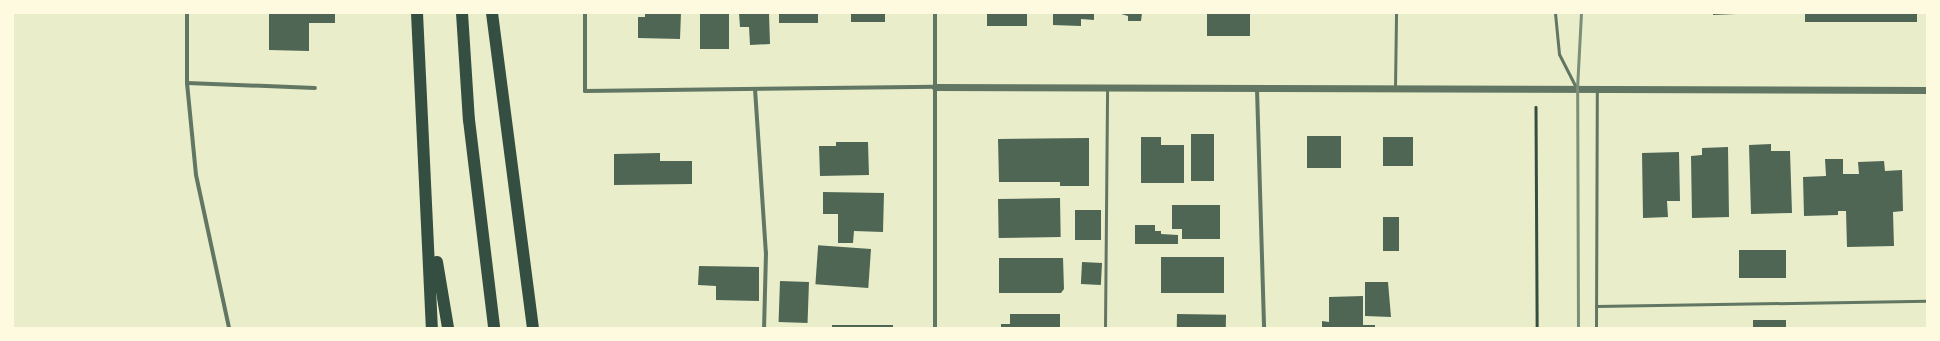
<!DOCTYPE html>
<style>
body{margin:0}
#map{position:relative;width:1940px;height:341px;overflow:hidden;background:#e9edc9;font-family:Commissioner,sans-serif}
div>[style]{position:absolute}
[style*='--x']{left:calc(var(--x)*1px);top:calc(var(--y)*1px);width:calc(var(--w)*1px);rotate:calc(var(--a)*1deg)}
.building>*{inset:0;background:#4f6655;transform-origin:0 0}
.path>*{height:2.5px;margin:-1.25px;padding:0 1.25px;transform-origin:1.25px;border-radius:1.25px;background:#344e41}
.service>*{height:3px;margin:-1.5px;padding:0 1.5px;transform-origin:1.5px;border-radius:1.5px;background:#617663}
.minor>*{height:4px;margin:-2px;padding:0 2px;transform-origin:2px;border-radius:2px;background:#617663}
.tertiary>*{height:7px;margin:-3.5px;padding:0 3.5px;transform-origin:3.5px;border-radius:3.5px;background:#617663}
.motorway>*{height:12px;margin:-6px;padding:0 6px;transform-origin:6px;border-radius:6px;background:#344e41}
.rail>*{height:3px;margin:-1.5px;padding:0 1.5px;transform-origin:1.5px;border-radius:1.5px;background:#7c8e77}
span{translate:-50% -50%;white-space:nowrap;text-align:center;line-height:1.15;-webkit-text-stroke:3px #fefae0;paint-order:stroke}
.frame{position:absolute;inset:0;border:14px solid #fefae0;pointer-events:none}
</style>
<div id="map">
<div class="building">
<div style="clip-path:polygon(269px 13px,335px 13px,335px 23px,309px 23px,309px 51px,269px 50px)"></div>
<div style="clip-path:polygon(645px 13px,681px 13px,680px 39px,638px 38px,638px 17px,645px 17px)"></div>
<div style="left:700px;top:13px;width:29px;height:36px"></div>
<div style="clip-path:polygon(739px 13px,769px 13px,770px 44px,750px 45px,749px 27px,740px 27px)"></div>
<div style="left:779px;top:13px;width:39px;height:10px"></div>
<div style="left:851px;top:13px;width:34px;height:9px"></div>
<div style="left:987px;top:13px;width:40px;height:13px"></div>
<div style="clip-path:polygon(1053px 13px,1094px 13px,1094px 20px,1081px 19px,1081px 26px,1053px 25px)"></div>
<div style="clip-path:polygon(1118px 13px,1142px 13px,1141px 21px,1128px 21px,1128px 16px)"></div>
<div style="left:1207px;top:13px;width:43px;height:23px"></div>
<div style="clip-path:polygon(1713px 13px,1736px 13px,1736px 14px,1713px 15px)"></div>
<div style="left:1805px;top:13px;width:112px;height:9px"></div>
<div style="left:1191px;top:134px;width:23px;height:47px"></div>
<div style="left:1307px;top:136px;width:34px;height:32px"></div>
<div style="clip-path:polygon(1141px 137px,1161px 137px,1161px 145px,1184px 145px,1184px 183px,1141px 183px)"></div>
<div style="left:1383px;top:137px;width:30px;height:29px"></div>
<div style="clip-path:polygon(1089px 138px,1089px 186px,1060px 186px,1060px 182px,999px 182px,998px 139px)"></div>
<div style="clip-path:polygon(836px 142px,868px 142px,869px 175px,820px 176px,819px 146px,836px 146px)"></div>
<div style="clip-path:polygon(1771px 144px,1771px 151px,1790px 151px,1792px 213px,1751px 214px,1749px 145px)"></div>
<div style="clip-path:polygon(1728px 147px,1729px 217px,1692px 218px,1691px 156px,1702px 155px,1702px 148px)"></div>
<div style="clip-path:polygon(1679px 152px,1680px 201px,1667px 201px,1668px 217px,1643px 218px,1642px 153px)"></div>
<div style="clip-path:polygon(660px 153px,660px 161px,692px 161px,692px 184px,614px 185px,614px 154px)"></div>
<div style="clip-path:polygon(1825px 159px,1843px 159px,1843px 174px,1859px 174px,1858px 162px,1884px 161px,1885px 171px,1902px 170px,1903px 211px,1893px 212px,1894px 246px,1847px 247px,1846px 211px,1838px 211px,1838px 215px,1804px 216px,1803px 177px,1826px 176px)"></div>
<div style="clip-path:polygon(823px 192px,884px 193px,883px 232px,854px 231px,853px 243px,838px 243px,838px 214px,823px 214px)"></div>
<div style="left:1060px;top:198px;width:39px;height:62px;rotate:89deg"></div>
<div style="clip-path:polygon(1172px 205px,1220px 205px,1220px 239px,1182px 239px,1182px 229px,1172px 229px)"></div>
<div style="left:1075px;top:210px;width:26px;height:30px"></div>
<div style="left:1383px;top:217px;width:16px;height:34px"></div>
<div style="clip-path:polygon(1135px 225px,1155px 225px,1155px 231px,1161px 231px,1161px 234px,1178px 235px,1178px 244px,1135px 244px)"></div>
<div style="left:871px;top:249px;width:39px;height:53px;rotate:94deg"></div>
<div style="left:1739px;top:250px;width:47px;height:28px"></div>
<div style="left:1161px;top:257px;width:63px;height:36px"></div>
<div style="clip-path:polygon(999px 258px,1063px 258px,1064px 289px,1061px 293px,999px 293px)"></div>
<div style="left:1102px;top:263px;width:22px;height:20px;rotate:93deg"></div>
<div style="clip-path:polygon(699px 266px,759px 267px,759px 301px,716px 300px,716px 286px,698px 285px)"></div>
<div style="left:780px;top:281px;width:29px;height:41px;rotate:2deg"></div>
<div style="clip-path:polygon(1365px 282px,1388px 282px,1391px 317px,1365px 316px)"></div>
<div style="clip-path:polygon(1363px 296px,1363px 325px,1375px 325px,1375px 328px,1322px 328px,1322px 321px,1329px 322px,1329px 297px)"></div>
<div style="clip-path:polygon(1010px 314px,1060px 314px,1060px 328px,1001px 328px,1001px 324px,1010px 324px)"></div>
<div style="left:1177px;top:314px;width:49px;height:14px;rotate:1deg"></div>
<div style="left:1786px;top:320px;width:8px;height:33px;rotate:90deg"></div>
<div style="left:832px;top:325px;width:61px;height:3px"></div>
</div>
<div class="path">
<div style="--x:1536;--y:107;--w:221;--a:89.7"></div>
</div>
<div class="service">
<div style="--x:1555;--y:13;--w:41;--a:84.4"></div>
<div style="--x:1559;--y:54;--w:37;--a:63"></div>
<div style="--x:1395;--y:88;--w:75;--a:-89.2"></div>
<div style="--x:1596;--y:306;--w:331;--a:-0.9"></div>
<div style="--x:1105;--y:328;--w:240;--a:-89.5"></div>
<div style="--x:1596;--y:328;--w:238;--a:-89.8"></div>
</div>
<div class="minor">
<div style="--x:187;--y:13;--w:70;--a:90"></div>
<div style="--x:187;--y:83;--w:92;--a:84.4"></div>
<div style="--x:196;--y:175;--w:157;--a:77.8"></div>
<div style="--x:585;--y:13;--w:78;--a:90"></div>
<div style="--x:585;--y:91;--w:350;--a:-0.7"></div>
<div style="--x:935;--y:13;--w:315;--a:90"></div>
<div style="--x:187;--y:83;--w:128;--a:2.2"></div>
<div style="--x:755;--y:89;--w:164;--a:86.2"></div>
<div style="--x:766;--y:253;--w:75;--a:91.5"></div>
<div style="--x:1257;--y:89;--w:239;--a:88.3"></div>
</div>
<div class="tertiary">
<div style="--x:935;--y:87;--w:992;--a:0.17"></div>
</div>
<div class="motorway">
<div style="--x:417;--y:13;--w:315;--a:87.3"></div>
<div style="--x:462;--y:13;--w:107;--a:86.3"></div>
<div style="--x:469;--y:120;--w:209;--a:83.1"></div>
<div style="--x:492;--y:13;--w:318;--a:82.6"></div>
<div style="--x:437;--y:262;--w:67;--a:80.5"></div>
</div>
<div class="rail">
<div style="--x:1578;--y:328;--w:239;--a:-90.2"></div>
<div style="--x:1577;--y:89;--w:76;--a:-87"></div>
</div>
<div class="frame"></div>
</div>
